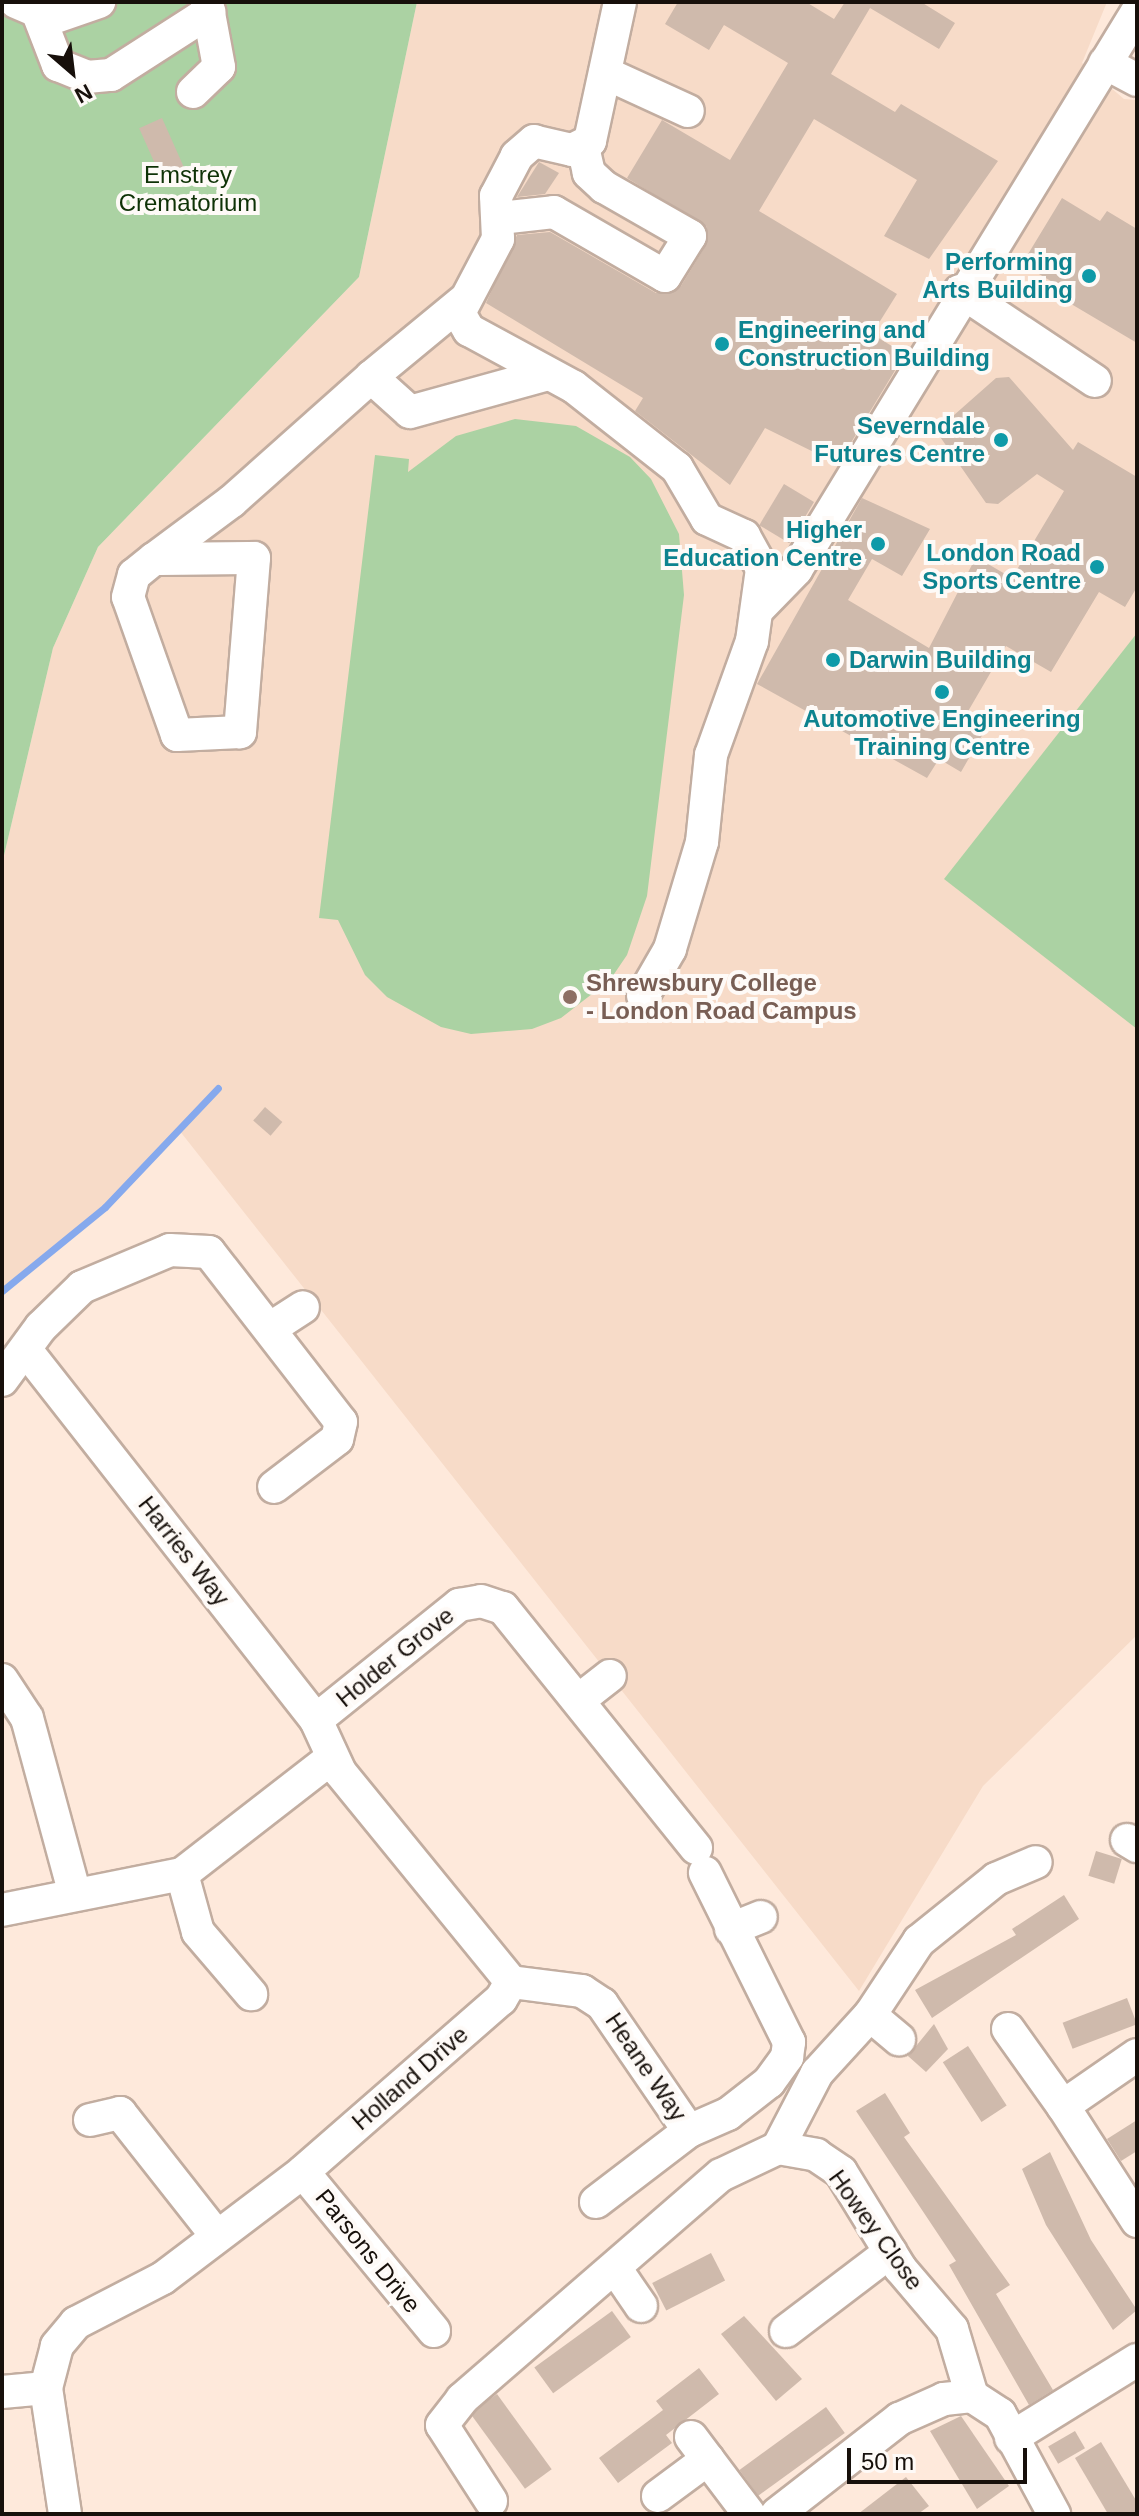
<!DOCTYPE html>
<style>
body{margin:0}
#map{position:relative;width:1139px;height:2516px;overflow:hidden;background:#fee9db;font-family:Arial,sans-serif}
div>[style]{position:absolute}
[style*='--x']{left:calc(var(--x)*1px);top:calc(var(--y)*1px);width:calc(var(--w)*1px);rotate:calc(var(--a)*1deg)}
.built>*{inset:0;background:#f7dbc8}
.green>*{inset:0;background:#abd2a3}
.stream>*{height:7px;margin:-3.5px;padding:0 3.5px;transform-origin:3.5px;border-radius:3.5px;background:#86a9ed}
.building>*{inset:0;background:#cfbaac;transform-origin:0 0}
.roads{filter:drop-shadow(2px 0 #c2ada0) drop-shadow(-2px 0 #c2ada0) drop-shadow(0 2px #c2ada0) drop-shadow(0 -2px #c2ada0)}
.minor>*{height:32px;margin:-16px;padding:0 16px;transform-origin:16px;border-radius:16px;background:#fff}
.dots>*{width:22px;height:22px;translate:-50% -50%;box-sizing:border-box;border:4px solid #fefaf7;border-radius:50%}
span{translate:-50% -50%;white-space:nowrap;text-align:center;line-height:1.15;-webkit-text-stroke:8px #fefaf7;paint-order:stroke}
.park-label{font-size:24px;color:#0e3206}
.culture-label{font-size:24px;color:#0d838f;font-weight:700}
.right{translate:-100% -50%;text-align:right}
.left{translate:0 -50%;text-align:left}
.education-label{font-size:24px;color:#785e54;font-weight:700}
.street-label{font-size:24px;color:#17100b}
.frame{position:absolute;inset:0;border:4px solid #17100b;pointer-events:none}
.north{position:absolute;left:32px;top:32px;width:80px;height:80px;-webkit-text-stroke:6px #fefaf7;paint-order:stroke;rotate:152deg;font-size:22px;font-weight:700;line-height:32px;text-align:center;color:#17100b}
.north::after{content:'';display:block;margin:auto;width:28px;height:36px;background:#17100b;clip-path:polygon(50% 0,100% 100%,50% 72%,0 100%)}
.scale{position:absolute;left:847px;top:2448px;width:180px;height:36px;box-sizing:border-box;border:4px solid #17100b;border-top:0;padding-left:10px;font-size:24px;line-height:28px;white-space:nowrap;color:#17100b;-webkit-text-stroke:6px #fefaf7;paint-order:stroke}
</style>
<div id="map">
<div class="built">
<div style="clip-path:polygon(417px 2px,1107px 2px,1082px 63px,1124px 99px,1137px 100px,1137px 1635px,983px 1786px,859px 1991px,179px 1130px,105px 1207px,2px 1291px,2px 864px,53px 648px,98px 547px,359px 277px)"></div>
</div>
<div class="green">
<div style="clip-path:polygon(2px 2px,417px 2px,359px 277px,98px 547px,53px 648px,2px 864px)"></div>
<div style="clip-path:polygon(515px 419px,576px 426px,630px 457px,651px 479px,679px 534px,684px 595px,647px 896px,627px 955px,610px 980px,561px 1018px,532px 1029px,471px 1034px,441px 1027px,387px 997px,365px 975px,338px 920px,319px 918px,375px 455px,409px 459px,408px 472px,456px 436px)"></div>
<div style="clip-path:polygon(1137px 633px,1137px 1029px,944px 879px)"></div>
</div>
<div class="stream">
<div style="--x:2;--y:1291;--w:133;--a:-39.2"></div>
<div style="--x:105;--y:1207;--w:164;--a:-46.5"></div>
</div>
<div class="building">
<div style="clip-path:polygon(678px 2px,806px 2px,834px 19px,845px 2px,921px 2px,955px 23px,939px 49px,870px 8px,831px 74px,895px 112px,901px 104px,998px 161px,929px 259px,884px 236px,917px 180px,814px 119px,759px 211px,897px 294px,872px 334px,905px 354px,838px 464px,765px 428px,730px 485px,635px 411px,643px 398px,486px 303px,517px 235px,550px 232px,656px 293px,681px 286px,706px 245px,707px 227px,627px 178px,662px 120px,730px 160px,788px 63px,724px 25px,709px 50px,665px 24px)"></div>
<div style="left:162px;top:118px;width:61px;height:25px;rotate:66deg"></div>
<div style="clip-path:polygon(539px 162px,559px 173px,545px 194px,517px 197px)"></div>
<div style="clip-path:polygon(1062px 198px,1100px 221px,1107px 211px,1137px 229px,1137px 343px,1056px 295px,1061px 287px,1022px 264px)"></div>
<div style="clip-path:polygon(1009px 377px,1073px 450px,1078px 442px,1137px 477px,1137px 587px,1125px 607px,1099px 592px,1051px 672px,1006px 646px,963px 720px,984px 732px,961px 772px,939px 759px,927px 778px,757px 684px,862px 498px,930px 529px,902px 576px,872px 559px,848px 600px,929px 648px,976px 557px,1012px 578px,1064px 491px,1037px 474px,998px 504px,986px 503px,936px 431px,996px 378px)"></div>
<div style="left:784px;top:484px;width:35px;height:48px;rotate:31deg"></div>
<div style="left:265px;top:1107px;width:23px;height:18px;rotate:41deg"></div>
<div style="left:1096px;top:1851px;width:27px;height:26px;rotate:17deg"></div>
<div style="clip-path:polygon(1064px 1895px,1079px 1919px,932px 2018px,915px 1990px,1016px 1935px,1012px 1929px)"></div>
<div style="left:1127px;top:1998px;width:28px;height:69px;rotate:69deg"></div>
<div style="clip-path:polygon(934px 2024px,948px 2049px,926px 2072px,908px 2056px)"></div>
<div style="left:968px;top:2046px;width:71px;height:30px;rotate:57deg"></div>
<div style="clip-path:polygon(885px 2093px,910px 2133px,904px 2137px,1010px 2285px,996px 2294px,1053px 2390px,1029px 2405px,949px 2265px,956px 2261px,856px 2111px)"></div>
<div style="clip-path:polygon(1137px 2120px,1137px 2151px,1121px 2161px,1107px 2139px)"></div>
<div style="clip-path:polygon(1050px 2152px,1091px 2240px,1137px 2310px,1113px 2330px,1046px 2225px,1022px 2169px)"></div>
<div style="left:711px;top:2253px;width:31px;height:66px;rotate:63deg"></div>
<div style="left:612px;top:2311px;width:32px;height:96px;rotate:54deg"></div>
<div style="clip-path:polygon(744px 2316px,802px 2379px,776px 2401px,721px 2334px)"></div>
<div style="clip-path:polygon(699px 2368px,719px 2394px,666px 2435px,672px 2443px,618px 2483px,599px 2458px,663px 2410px,656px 2401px)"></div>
<div style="left:497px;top:2394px;width:93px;height:33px;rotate:54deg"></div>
<div style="left:826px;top:2407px;width:32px;height:107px;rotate:54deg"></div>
<div style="clip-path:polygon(961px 2416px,1009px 2486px,977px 2509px,930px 2431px)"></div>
<div style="left:1075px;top:2431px;width:20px;height:31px;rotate:60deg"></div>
<div style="clip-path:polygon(1101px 2442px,1137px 2502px,1137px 2514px,1108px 2514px,1075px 2458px)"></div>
<div style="clip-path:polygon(906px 2477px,929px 2506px,918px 2514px,858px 2514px)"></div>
</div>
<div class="roads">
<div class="minor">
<div style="--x:16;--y:2;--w:40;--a:23.4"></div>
<div style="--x:53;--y:18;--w:49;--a:-19.2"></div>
<div style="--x:620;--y:2;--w:142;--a:102.2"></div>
<div style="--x:590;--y:141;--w:20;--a:153"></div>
<div style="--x:572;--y:150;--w:39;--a:-167"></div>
<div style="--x:534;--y:141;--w:23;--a:139"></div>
<div style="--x:517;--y:156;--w:45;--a:117.7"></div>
<div style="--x:496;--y:196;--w:43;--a:87.3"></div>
<div style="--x:498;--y:239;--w:84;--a:117.8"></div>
<div style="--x:459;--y:313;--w:20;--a:60"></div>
<div style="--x:469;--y:330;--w:119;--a:28.5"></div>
<div style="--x:574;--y:387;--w:131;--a:38.2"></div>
<div style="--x:677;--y:468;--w:59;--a:59.5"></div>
<div style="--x:707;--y:519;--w:41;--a:24.7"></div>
<div style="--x:744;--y:536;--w:38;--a:61"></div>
<div style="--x:762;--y:569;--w:73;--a:97.9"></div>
<div style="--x:752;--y:641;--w:121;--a:109.8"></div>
<div style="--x:711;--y:755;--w:87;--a:95.9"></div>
<div style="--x:702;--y:842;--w:112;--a:106.7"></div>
<div style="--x:670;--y:949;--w:54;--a:119.9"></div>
<div style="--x:39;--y:16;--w:53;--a:68.8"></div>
<div style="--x:58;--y:65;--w:31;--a:22"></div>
<div style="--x:87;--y:77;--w:24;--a:-5"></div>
<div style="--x:111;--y:75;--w:117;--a:-32.7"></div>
<div style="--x:1105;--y:63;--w:36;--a:28"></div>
<div style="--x:605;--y:73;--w:91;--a:24.6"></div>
<div style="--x:193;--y:92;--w:36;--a:-44"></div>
<div style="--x:219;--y:67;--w:66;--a:-100.5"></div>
<div style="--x:500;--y:218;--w:54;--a:-6.3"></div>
<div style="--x:554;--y:212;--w:128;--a:30"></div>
<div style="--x:665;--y:276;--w:47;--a:-58"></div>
<div style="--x:690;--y:236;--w:99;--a:-150.3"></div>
<div style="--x:604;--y:187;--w:21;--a:-137"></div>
<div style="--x:589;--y:173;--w:26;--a:-103"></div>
<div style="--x:960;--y:291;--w:162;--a:33.7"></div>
<div style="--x:462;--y:302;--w:118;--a:140.5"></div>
<div style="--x:371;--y:377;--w:52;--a:41.9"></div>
<div style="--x:410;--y:412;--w:143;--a:-15.4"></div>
<div style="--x:154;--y:559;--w:100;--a:-0.6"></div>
<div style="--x:254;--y:558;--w:175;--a:94.6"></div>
<div style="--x:240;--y:732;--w:63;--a:177.3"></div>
<div style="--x:177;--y:735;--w:146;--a:-109.5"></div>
<div style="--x:128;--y:597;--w:23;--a:-75"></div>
<div style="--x:134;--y:575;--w:26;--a:-39"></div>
<div style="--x:154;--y:559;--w:97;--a:-36.6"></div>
<div style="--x:232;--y:501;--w:186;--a:-41.7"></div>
<div style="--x:760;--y:607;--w:52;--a:-45.8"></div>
<div style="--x:796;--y:570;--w:654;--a:-58.57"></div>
<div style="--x:271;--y:1328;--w:38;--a:-33"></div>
<div style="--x:26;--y:1350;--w:470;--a:51.9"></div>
<div style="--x:316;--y:1720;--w:57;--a:65.2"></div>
<div style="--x:340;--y:1772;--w:271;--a:50.8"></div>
<div style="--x:511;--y:1982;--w:20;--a:120"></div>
<div style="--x:501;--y:1999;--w:263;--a:138.9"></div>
<div style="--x:303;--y:2172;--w:176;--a:142.9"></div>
<div style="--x:163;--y:2278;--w:98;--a:152.7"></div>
<div style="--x:76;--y:2323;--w:30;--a:130"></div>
<div style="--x:57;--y:2346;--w:43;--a:104.7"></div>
<div style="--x:46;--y:2388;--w:127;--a:81.4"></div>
<div style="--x:2;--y:1380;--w:66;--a:-53.7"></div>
<div style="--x:41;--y:1327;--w:57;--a:-44.3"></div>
<div style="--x:82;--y:1287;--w:95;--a:-22.8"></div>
<div style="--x:170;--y:1250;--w:39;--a:3"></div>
<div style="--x:209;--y:1252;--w:215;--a:52.2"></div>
<div style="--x:341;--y:1422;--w:17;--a:103"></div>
<div style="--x:337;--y:1439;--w:79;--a:142.7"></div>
<div style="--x:2;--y:1680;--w:45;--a:56.7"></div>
<div style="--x:27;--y:1718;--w:183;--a:74.8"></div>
<div style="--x:579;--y:1700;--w:39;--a:-38"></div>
<div style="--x:316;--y:1720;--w:184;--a:-38.8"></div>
<div style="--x:459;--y:1605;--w:22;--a:-10"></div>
<div style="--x:481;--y:1601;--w:23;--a:18"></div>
<div style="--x:503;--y:1608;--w:308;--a:51.2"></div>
<div style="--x:1127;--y:1840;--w:12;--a:31"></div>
<div style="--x:182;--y:1874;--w:60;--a:74.6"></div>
<div style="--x:198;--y:1932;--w:82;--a:49.5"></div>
<div style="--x:2;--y:1910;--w:184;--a:-11.3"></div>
<div style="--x:182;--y:1874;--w:187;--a:-37.8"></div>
<div style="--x:731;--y:1929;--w:32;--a:-22"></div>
<div style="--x:511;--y:1982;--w:72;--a:7.2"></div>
<div style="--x:582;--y:1991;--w:24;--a:33"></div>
<div style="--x:602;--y:2004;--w:154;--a:55.6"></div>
<div style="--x:870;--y:2015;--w:38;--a:40"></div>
<div style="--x:1008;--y:2029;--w:95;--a:54.5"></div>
<div style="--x:1137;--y:2055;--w:90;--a:145.4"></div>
<div style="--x:1063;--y:2106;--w:137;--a:57.2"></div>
<div style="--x:90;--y:2120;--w:31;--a:-13"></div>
<div style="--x:120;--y:2113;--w:155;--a:51.8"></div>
<div style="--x:778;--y:2148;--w:85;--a:-62.5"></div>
<div style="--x:817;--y:2073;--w:79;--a:-47.6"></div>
<div style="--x:870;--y:2015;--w:89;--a:-56.5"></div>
<div style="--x:919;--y:1941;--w:99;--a:-38.8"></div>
<div style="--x:996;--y:1879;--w:43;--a:-23"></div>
<div style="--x:303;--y:2172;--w:206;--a:50.5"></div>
<div style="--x:596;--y:2202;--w:117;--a:-37.4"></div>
<div style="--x:689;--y:2131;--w:43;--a:-23.6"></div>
<div style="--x:728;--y:2114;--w:52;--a:-38"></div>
<div style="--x:769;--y:2082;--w:31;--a:-54"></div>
<div style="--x:787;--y:2057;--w:15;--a:-82"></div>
<div style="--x:789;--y:2042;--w:189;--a:-116.4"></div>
<div style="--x:615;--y:2268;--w:46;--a:55.6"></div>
<div style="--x:786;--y:2331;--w:131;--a:-37.2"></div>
<div style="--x:2;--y:2392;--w:44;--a:-5.2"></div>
<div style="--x:691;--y:2437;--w:96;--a:53"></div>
<div style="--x:1011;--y:2438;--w:148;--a:-31.8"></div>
<div style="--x:658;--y:2496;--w:62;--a:-36.5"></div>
<div style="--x:491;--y:2501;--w:90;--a:-122.8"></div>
<div style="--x:442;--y:2425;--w:33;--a:-52"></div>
<div style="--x:462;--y:2399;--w:342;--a:-40.9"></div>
<div style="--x:721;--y:2175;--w:63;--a:-25.3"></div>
<div style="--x:778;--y:2148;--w:39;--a:10"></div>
<div style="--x:816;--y:2155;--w:30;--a:34"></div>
<div style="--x:841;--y:2172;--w:113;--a:58.4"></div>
<div style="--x:900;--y:2268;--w:80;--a:49.6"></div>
<div style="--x:952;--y:2329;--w:70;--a:73.4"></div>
<div style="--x:777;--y:2514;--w:155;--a:-37.9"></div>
<div style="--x:899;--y:2419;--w:49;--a:-24"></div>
<div style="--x:944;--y:2399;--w:28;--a:-6"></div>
<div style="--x:972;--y:2396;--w:33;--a:33"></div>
<div style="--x:1000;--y:2414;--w:114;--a:61.6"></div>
</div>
</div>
<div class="dots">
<div style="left:1089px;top:276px;background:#0f9aa8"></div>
<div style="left:722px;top:344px;background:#0f9aa8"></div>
<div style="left:1001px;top:440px;background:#0f9aa8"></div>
<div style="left:878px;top:544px;background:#0f9aa8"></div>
<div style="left:1097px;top:567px;background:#0f9aa8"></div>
<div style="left:833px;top:660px;background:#0f9aa8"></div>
<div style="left:942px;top:692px;background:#0f9aa8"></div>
<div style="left:570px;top:997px;background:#8d6e63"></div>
</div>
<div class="park-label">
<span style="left:188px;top:189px">Emstrey<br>Crematorium</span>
</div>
<div class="culture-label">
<span class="right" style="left:1073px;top:276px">Performing<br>Arts Building</span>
<span class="left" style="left:738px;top:344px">Engineering and<br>Construction Building</span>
<span class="right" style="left:985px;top:440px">Severndale<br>Futures Centre</span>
<span class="right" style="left:862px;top:544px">Higher<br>Education Centre</span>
<span class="right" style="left:1081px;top:567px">London Road<br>Sports Centre</span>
<span class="left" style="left:849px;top:660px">Darwin Building</span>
<span style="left:942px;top:733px">Automotive Engineering<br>Training Centre</span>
</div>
<div class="education-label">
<span class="left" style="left:586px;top:997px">Shrewsbury College<br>- London Road Campus</span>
</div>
<div class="street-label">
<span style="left:184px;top:1551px;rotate:52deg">Harries Way</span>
<span style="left:395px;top:1657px;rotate:-39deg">Holder Grove</span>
<span style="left:646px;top:2067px;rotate:56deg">Heane Way</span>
<span style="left:410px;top:2078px;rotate:-41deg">Holland Drive</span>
<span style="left:876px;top:2230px;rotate:54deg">Howey Close</span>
<span style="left:368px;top:2251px;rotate:51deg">Parsons Drive</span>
</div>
<div class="frame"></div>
<div class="north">N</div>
<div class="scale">50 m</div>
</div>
